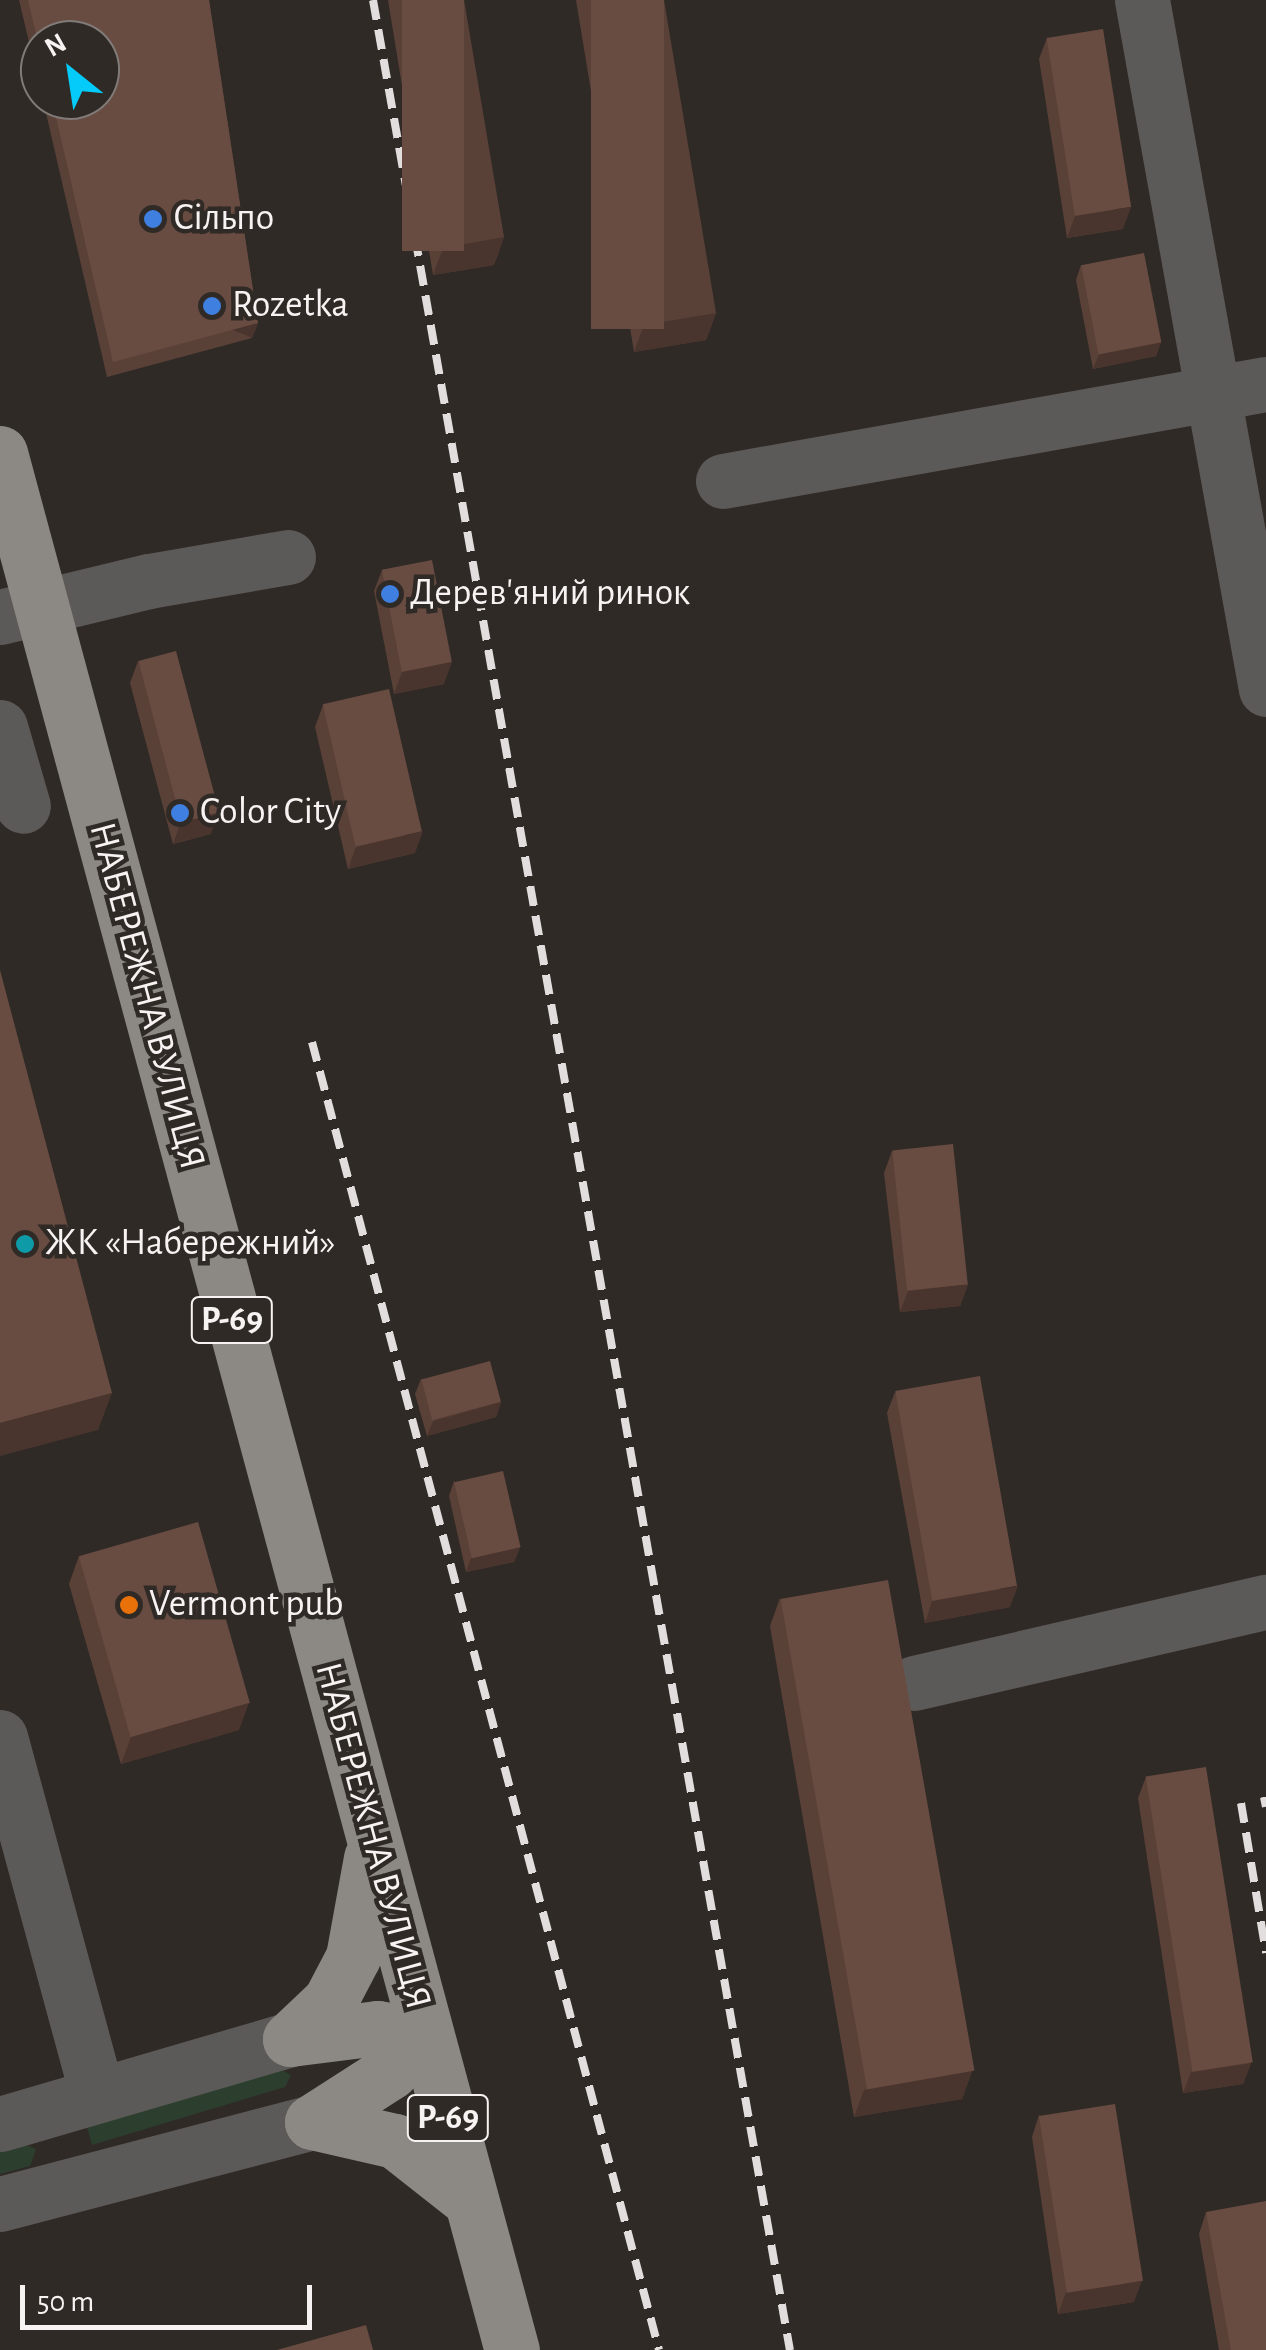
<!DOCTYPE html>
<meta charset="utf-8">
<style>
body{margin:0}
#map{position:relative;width:1266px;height:2350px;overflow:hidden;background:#302a27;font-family:"Alegreya Sans",sans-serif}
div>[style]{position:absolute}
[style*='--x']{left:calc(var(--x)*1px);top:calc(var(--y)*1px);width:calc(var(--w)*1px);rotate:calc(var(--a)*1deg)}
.green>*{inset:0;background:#2c3e2d}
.minor>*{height:55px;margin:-27.5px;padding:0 27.5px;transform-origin:27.5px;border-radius:27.5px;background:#5c5a58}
.major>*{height:55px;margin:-27.5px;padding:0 27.5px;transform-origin:27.5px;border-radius:27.5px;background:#8c8984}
.rail>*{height:8px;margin-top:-4px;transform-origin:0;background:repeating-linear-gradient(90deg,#e2dedd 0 20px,transparent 0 30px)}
.wall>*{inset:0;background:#5a4138}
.shaded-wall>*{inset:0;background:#4a352e;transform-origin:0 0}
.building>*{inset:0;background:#694c41;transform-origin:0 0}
.dots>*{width:28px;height:28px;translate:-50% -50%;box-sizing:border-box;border:5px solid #302a27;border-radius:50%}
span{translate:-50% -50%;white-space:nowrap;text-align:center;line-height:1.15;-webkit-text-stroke:9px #302a27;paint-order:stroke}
.shield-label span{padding:2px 8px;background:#302a27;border:2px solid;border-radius:8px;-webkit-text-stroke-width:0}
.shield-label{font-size:35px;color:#f7f3f2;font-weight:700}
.poi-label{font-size:38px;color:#f7f3f2}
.left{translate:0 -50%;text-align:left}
.street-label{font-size:38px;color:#f7f3f2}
.north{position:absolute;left:20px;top:20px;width:100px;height:100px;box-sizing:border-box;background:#302a27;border:2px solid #807a78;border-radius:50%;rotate:330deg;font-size:28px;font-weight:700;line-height:40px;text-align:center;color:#f7f3f2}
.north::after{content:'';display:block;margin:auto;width:35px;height:45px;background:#04cbf9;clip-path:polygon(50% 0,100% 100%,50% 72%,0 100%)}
.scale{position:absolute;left:20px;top:2285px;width:292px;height:45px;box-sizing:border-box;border:5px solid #f7f3f2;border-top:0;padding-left:12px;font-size:30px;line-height:35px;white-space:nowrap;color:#f7f3f2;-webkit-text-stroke:8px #302a27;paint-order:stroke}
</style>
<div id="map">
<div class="green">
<div style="clip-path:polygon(277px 2067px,291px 2075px,285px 2087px,92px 2145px,86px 2123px)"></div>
<div style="clip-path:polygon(22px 2143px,36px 2149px,30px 2166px,0 2174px,0 2150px)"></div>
</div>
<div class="minor">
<div style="--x:1142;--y:0;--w:700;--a:79.8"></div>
<div style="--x:723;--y:481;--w:552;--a:-10.13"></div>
<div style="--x:0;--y:617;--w:153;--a:-13.6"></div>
<div style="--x:149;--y:581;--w:141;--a:-9.8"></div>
<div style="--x:0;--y:727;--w:82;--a:73.8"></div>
<div style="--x:914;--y:1683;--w:361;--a:-13"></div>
<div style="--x:0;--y:1737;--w:371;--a:74.8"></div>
<div style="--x:0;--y:2124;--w:302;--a:-16.3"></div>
<div style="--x:0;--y:2204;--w:323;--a:-14.7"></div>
</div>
<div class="major">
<div style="--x:0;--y:453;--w:1965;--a:74.9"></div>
<div style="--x:290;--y:2039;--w:55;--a:-43.5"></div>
<div style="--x:330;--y:2001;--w:50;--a:-62.4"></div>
<div style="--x:353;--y:1957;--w:101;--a:-79.7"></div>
<div style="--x:290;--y:2039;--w:88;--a:-7.2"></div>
<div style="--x:377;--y:2028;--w:50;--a:9.3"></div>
<div style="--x:312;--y:2122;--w:85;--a:12.9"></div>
<div style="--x:395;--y:2141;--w:95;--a:38.2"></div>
<div style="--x:312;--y:2122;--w:93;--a:-32.7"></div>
<div style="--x:390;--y:2072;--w:51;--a:-45"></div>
</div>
<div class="rail">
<div style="--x:373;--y:0;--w:2387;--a:79.94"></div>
<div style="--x:312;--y:1042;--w:1353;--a:75.14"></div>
<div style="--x:1264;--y:1797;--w:10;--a:79"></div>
<div style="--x:1241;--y:1803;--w:152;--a:80.5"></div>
</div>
<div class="wall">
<div style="clip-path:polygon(19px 0,209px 0,258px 323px,252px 338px,107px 377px,43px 100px,100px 100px,40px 40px,40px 88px)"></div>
<div style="clip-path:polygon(388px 0,464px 0,504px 237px,494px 265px,433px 275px)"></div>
<div style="clip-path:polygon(576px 0,664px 0,716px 313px,706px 340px,634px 352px)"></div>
<div style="clip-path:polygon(1047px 38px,1123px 229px,1067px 238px,1039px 59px)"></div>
<div style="clip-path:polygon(1081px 265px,1161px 342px,1156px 356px,1093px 369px,1076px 280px)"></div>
<div style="clip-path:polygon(382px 570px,444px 684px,394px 694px,374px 591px)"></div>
<div style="clip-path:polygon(138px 661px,211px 834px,173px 844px,130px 683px)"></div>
<div style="clip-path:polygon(323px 705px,415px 853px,348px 869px,315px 727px)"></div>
<div style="clip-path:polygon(892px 1151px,968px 1284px,960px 1306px,900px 1312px,884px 1173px)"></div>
<div style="clip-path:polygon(421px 1379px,501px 1402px,496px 1417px,427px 1436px,415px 1394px)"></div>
<div style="clip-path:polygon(895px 1392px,1010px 1607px,925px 1623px,887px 1413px)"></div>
<div style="clip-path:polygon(454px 1481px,520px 1547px,514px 1562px,466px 1572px,449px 1496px)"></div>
<div style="clip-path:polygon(79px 1556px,239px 1730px,121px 1764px,69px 1584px)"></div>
<div style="clip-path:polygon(780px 1598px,972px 2071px,962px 2099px,854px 2117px,770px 1626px)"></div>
<div style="clip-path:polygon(1146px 1777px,1251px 2063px,1243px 2084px,1183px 2093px,1138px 1798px)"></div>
<div style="clip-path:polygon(1039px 2115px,1134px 2302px,1058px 2314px,1032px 2137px)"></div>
<div style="clip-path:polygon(1206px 2212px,1266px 2350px,1219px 2350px,1199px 2234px)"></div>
</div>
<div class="shaded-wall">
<div style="clip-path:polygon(1131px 207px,1123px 229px,1067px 238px,1075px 216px)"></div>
<div style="clip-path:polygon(504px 237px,494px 265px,433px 275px,443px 248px)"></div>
<div style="clip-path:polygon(716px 313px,706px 340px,634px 352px,644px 325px)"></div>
<div style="left:258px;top:323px;width:16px;height:150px;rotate:112deg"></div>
<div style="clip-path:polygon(1161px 342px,1156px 356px,1093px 369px,1099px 354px)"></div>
<div style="clip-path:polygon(452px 662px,444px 684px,394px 694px,402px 672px)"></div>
<div style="clip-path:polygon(219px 812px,211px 834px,173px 844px,181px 822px)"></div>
<div style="clip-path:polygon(423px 831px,415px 853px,348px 869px,356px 847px)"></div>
<div style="clip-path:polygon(968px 1284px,960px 1306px,900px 1312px,908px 1291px)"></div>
<div style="clip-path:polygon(112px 1393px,98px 1430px,0 1456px,0 1423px)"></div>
<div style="clip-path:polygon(501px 1402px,496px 1417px,427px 1436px,433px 1421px)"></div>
<div style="clip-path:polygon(520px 1547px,514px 1562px,466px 1572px,471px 1558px)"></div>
<div style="clip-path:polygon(1018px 1586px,1010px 1607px,925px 1623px,932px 1601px)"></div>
<div style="clip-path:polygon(249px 1703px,239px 1730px,121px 1764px,131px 1737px)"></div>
<div style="clip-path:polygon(1251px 2063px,1243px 2084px,1183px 2093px,1191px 2072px)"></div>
<div style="clip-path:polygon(972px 2071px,962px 2099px,854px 2117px,864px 2090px)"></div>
<div style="clip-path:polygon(1142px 2281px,1134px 2302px,1058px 2314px,1066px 2292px)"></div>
</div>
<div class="building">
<div style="clip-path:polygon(28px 0,209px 0,258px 323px,113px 362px,52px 100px,100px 100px,100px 40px,40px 40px,40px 50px)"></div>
<div style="left:402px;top:0;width:62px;height:251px"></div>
<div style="left:591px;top:0;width:73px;height:329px"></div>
<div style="left:1103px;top:29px;width:180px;height:57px;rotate:81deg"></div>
<div style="left:1144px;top:253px;width:91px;height:64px;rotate:79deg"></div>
<div style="left:432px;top:560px;width:104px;height:51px;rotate:79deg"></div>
<div style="left:176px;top:651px;width:167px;height:39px;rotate:75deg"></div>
<div style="left:389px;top:689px;width:146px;height:68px;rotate:77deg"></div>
<div style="clip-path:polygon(0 970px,112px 1393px,0 1423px)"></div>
<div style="left:953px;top:1144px;width:141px;height:61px;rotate:84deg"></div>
<div style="left:490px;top:1361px;width:42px;height:71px;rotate:75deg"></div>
<div style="left:980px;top:1376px;width:213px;height:86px;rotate:80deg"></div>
<div style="left:503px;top:1471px;width:78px;height:50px;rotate:77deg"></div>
<div style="left:198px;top:1522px;width:188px;height:124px;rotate:74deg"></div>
<div style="left:888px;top:1580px;width:498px;height:109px;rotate:80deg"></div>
<div style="left:1206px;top:1767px;width:299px;height:61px;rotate:81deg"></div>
<div style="left:1115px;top:2104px;width:179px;height:77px;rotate:81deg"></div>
<div style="clip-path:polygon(1266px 2201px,1266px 2350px,1231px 2350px,1206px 2212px)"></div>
<div style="clip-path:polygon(366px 2325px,373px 2350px,277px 2350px)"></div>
</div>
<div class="dots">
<div style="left:153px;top:219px;background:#3f7fe0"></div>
<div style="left:212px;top:306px;background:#3f7fe0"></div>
<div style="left:390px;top:594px;background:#3f7fe0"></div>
<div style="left:180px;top:813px;background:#3f7fe0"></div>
<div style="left:25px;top:1244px;background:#0f9aa8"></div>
<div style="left:129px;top:1605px;background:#e8710a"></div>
</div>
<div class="shield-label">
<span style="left:232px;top:1320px">Р-69</span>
<span style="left:448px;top:2118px">Р-69</span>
</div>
<div class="poi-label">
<span class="left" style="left:173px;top:219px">Сільпо</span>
<span class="left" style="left:232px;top:306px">Rozetka</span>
<span class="left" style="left:410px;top:594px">Дерев'яний ринок</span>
<span class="left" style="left:200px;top:813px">Color City</span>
<span class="left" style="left:45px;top:1244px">ЖК «Набережний»</span>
<span class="left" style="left:149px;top:1605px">Vermont pub</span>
</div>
<div class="street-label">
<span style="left:146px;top:996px;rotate:75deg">НАБЕРЕЖНА ВУЛИЦЯ</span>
<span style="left:372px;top:1836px;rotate:75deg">НАБЕРЕЖНА ВУЛИЦЯ</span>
</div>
<div class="north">N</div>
<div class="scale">50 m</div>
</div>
